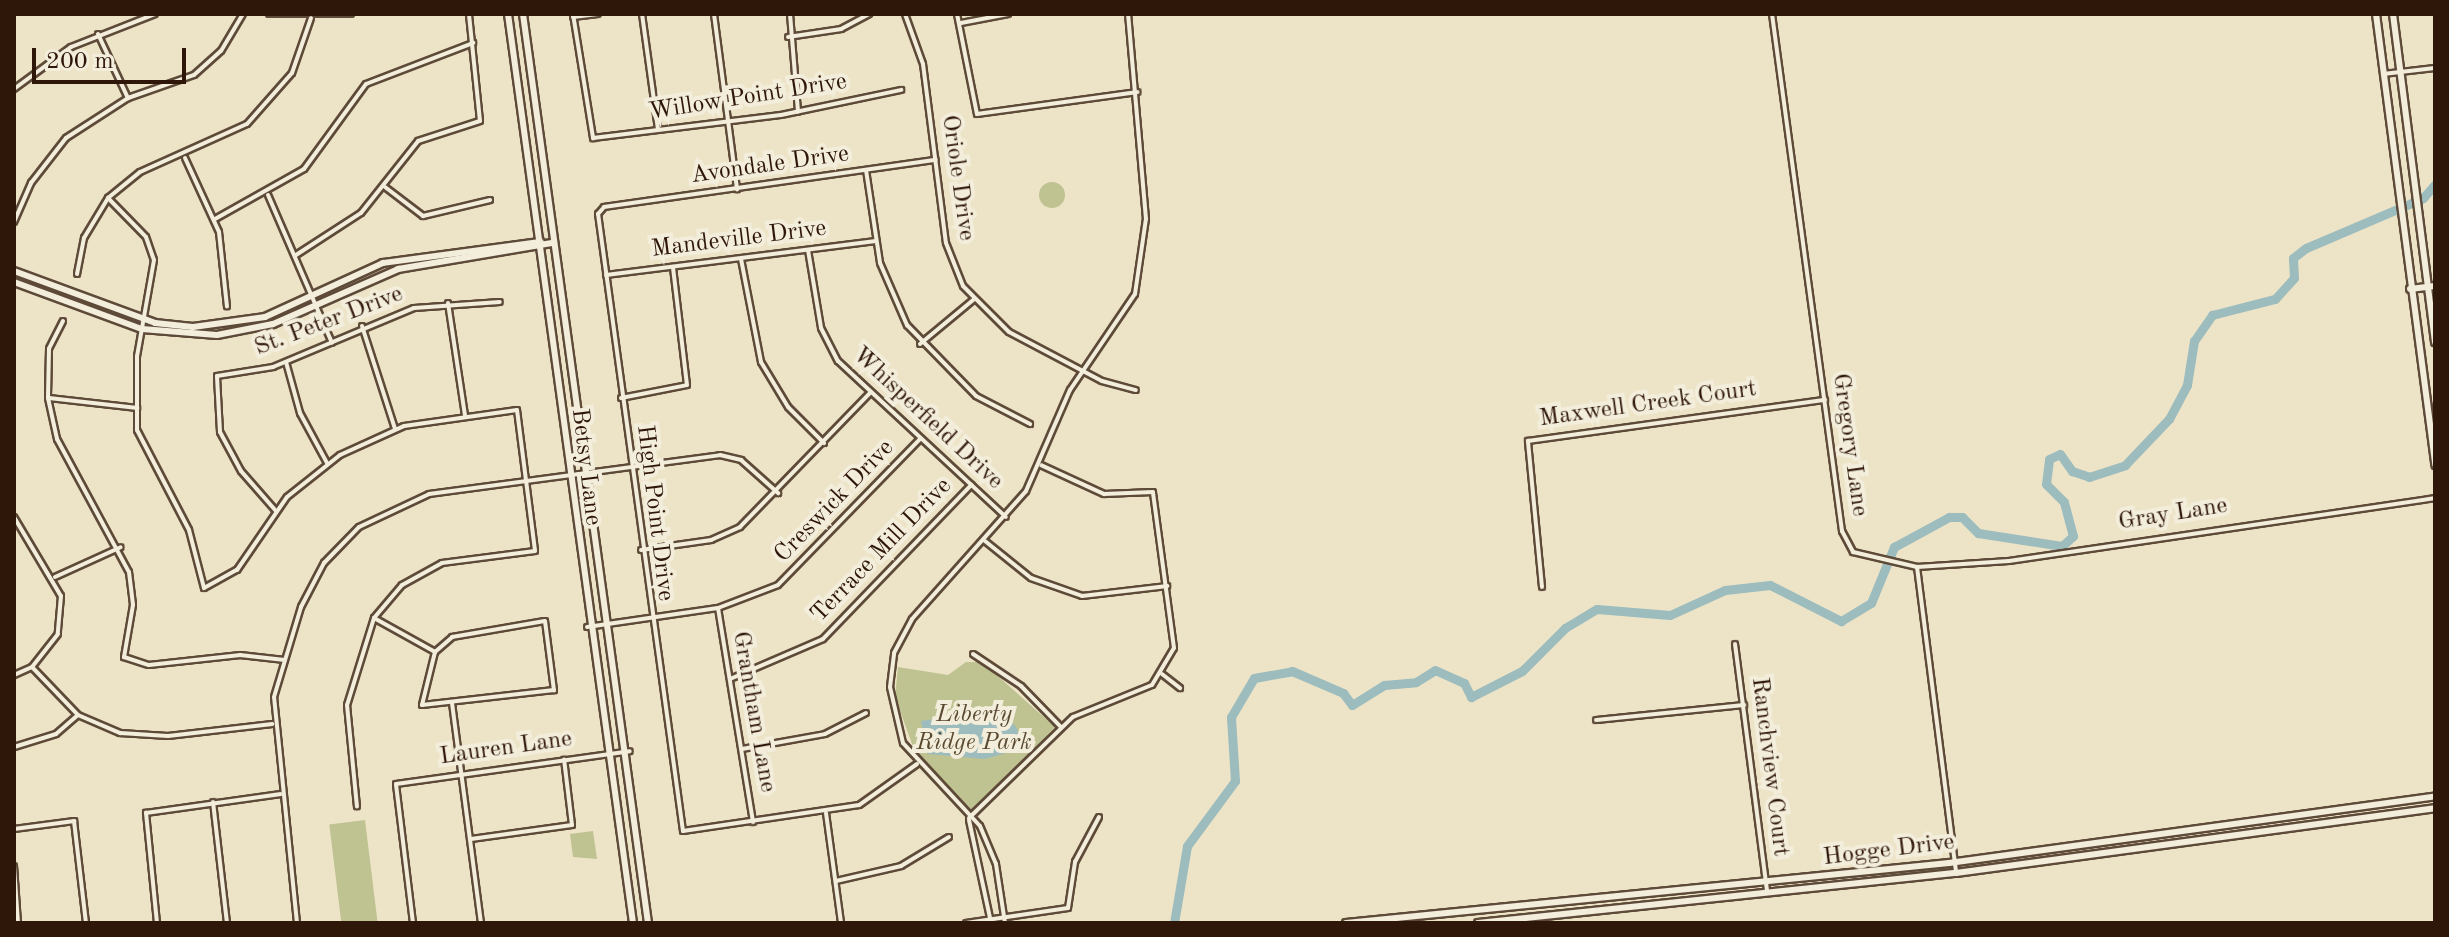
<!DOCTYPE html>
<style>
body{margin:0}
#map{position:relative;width:2449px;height:937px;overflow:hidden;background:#ede4c7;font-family:"Old Standard TT",serif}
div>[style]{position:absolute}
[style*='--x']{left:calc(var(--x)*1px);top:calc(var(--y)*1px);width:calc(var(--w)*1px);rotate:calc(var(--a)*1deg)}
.green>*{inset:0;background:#bfc291;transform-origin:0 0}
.round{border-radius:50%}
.water>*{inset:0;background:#9cbcbe}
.river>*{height:9px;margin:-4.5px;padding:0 4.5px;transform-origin:4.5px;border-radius:4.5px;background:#9cbcbe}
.roads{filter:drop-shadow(2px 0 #5e4a38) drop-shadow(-2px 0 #5e4a38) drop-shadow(0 2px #5e4a38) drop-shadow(0 -2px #5e4a38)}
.street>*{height:4px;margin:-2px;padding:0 2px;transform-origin:2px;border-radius:2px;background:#f3eddb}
.secondary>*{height:6px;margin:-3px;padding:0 3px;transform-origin:3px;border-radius:3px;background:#f3eddb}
span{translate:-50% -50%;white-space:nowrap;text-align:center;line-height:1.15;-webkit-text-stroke:8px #f3eddb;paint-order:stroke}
.street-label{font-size:24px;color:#2e1608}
.park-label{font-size:24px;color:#5a4a31;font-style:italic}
.frame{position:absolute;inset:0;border:16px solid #2e1608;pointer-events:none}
.scale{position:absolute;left:32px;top:48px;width:154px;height:36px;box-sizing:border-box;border:4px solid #2e1608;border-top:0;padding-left:10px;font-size:24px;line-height:28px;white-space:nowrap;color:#2e1608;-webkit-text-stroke:6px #f3eddb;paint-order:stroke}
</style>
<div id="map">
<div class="green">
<div class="round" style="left:1039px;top:182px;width:26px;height:26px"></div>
<div style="clip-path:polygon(966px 662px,982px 662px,1055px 727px,972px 811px,915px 752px,895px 697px,898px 667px,948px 675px)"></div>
<div style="left:365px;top:820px;width:104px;height:36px;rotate:83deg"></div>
<div style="clip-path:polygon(593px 831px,597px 859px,573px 857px,570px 834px)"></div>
</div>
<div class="water">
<div style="clip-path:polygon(1000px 709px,1017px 728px,1020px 749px,985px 759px,928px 754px,921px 721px)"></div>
</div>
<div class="river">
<div style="--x:1174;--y:923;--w:78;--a:-80.4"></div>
<div style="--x:1187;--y:846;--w:81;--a:-53.6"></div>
<div style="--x:1235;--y:781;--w:64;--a:-93.6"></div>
<div style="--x:1231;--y:717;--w:45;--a:-59.5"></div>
<div style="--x:1254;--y:678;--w:39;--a:-10"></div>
<div style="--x:1292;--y:671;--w:56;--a:23.3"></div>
<div style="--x:1343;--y:693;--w:15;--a:53"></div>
<div style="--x:1352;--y:705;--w:38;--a:-32"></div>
<div style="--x:1384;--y:685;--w:32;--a:-5"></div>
<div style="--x:1416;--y:682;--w:22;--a:-32"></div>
<div style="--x:1435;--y:670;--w:32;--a:24"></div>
<div style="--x:1464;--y:683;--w:16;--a:63"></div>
<div style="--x:1471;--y:697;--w:57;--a:-27"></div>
<div style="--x:1522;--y:671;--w:61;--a:-45"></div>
<div style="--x:1565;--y:628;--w:37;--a:-31"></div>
<div style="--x:1597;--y:609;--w:73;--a:4.7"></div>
<div style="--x:1670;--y:615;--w:60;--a:-24.4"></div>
<div style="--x:1725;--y:590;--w:45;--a:-6.3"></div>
<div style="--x:1770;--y:585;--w:80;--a:26.9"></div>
<div style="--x:1841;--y:621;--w:35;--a:-31"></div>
<div style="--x:1871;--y:603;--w:61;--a:-67.7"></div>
<div style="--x:1894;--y:547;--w:63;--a:-28.6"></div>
<div style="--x:1949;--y:517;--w:13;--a:0"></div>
<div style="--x:1962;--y:517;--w:23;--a:45"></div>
<div style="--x:1978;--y:533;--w:85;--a:8.8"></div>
<div style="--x:2062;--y:546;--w:15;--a:-42"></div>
<div style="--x:2073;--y:536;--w:35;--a:-105"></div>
<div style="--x:2064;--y:502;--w:25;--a:-135"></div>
<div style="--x:2046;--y:484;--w:25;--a:-83"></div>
<div style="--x:2049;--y:459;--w:12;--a:-24"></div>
<div style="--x:2060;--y:454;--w:21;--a:55"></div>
<div style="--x:2072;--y:471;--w:18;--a:19"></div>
<div style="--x:2089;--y:477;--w:38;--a:-18"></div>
<div style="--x:2125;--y:465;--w:64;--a:-46.3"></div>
<div style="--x:2169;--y:419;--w:38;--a:-62"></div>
<div style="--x:2187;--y:385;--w:45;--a:-81"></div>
<div style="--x:2194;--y:341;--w:32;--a:-55"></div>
<div style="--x:2212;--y:315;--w:65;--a:-14.3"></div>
<div style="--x:2275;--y:299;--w:28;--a:-48"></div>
<div style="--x:2294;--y:278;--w:20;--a:-93"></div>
<div style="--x:2293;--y:258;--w:16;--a:-38"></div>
<div style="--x:2306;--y:248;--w:127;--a:-23.1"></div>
<div style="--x:2423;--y:198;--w:18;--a:-49"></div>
</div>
<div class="roads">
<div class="street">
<div style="--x:269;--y:14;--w:82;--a:0"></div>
<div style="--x:573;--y:14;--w:126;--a:80.8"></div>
<div style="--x:593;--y:138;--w:189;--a:-7"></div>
<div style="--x:781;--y:115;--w:123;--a:-11.8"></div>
<div style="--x:642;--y:14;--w:117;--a:82.1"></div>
<div style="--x:714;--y:14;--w:177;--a:82.5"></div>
<div style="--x:790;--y:14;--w:98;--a:85.3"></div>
<div style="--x:905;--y:14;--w:53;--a:70.2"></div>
<div style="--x:923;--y:64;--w:180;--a:82.7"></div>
<div style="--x:946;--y:243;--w:46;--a:68.4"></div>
<div style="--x:963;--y:286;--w:65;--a:45"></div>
<div style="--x:1009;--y:332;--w:105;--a:27.8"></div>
<div style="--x:1102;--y:381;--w:35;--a:15"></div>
<div style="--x:957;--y:14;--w:102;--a:78.7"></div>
<div style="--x:977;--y:114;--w:162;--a:-7.8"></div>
<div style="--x:1772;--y:14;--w:522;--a:82.29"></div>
<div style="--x:1842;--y:531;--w:24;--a:62"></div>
<div style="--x:1853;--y:552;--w:66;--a:13.2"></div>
<div style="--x:1917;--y:567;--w:308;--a:82.7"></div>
<div style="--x:573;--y:17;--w:25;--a:-7"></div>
<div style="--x:961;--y:23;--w:48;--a:-10.8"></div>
<div style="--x:98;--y:34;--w:71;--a:64.9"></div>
<div style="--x:788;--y:37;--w:54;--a:-8.6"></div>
<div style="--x:841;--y:29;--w:32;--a:-28"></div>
<div style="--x:2383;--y:74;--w:52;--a:-6.6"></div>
<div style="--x:14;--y:89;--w:71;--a:-36.4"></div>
<div style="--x:71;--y:47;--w:90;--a:-21.4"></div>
<div style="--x:185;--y:158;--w:81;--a:65.3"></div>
<div style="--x:219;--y:232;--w:75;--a:83.9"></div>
<div style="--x:866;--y:170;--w:94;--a:81.4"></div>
<div style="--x:880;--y:263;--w:68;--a:66.5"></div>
<div style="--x:907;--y:325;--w:99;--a:45.8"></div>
<div style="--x:976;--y:396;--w:61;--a:27.4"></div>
<div style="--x:385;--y:187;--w:48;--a:37.3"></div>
<div style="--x:423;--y:216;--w:69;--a:-13.4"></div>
<div style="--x:268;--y:195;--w:161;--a:66.6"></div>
<div style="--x:108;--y:198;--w:54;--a:45.7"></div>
<div style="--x:146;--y:237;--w:24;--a:71"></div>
<div style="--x:154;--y:260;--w:97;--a:100"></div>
<div style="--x:137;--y:356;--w:74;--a:90"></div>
<div style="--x:137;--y:430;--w:113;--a:62.5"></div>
<div style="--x:189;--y:530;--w:60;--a:75.5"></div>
<div style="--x:204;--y:588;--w:38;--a:-29"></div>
<div style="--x:237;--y:570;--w:88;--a:-55.6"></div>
<div style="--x:287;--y:497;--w:68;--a:-38.4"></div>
<div style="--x:340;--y:455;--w:70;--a:-24.4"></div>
<div style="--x:404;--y:426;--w:114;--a:-8.1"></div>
<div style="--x:517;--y:410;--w:142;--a:82.7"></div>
<div style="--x:535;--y:551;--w:94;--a:172.6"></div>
<div style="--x:442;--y:563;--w:46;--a:151.2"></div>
<div style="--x:402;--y:585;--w:43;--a:130.3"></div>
<div style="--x:374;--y:618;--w:91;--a:107.2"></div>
<div style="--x:347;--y:705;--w:102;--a:84.4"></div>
<div style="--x:215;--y:219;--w:102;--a:-29.3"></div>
<div style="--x:304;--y:169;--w:105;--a:-53.9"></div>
<div style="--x:366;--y:84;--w:115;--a:-21"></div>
<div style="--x:14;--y:222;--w:43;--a:-66.4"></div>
<div style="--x:31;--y:183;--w:57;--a:-52.1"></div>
<div style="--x:66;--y:138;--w:74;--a:-32.8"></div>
<div style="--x:128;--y:98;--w:70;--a:-19.2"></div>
<div style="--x:194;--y:75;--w:36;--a:-42"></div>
<div style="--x:221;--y:51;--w:43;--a:-59.3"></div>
<div style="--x:808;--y:250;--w:79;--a:80.5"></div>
<div style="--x:821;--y:328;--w:37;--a:63"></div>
<div style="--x:838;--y:361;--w:229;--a:42.9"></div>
<div style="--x:296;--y:255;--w:77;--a:-32.9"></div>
<div style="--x:361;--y:213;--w:92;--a:-51.6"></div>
<div style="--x:418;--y:141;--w:65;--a:-17.9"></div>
<div style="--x:480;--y:121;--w:108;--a:-95.9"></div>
<div style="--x:741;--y:259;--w:105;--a:79"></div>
<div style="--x:761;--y:362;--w:52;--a:59"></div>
<div style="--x:788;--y:407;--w:51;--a:45"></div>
<div style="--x:77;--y:274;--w:37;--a:-79"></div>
<div style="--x:84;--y:238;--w:47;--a:-59"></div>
<div style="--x:108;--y:198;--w:41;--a:-39.1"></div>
<div style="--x:140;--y:172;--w:117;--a:-24.2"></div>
<div style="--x:247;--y:124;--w:68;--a:-48.6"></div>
<div style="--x:292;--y:73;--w:58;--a:-70.9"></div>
<div style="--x:606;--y:275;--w:272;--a:-7.2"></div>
<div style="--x:448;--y:303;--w:113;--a:81.4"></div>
<div style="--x:63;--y:321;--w:31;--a:117"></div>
<div style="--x:49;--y:349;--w:49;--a:91.2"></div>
<div style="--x:48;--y:398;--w:42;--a:77.6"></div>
<div style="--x:57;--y:439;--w:151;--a:61.6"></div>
<div style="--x:129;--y:572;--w:33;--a:83"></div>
<div style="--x:133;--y:605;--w:53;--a:99.8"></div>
<div style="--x:124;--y:657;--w:26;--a:18"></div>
<div style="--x:149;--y:665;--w:92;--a:-6.3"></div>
<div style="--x:240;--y:655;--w:45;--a:6.3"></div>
<div style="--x:362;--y:326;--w:108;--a:72.2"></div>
<div style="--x:920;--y:344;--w:69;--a:-39.7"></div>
<div style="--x:286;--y:362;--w:53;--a:74.6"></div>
<div style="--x:300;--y:413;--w:57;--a:61.6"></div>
<div style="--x:49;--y:398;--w:89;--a:6.5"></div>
<div style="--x:621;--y:398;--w:67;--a:-11.1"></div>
<div style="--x:687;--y:385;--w:119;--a:-96.8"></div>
<div style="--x:276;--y:511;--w:53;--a:-131.2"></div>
<div style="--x:241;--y:471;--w:44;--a:-118.3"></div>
<div style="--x:220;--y:432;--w:56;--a:-93.1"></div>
<div style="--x:217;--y:376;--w:57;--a:-9.1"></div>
<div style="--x:273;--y:367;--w:153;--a:-22.7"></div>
<div style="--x:414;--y:308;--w:86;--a:-4"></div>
<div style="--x:14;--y:517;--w:92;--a:59.3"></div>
<div style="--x:61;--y:596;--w:38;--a:95"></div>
<div style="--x:58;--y:634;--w:42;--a:128.2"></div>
<div style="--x:32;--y:667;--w:20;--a:156"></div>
<div style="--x:985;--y:541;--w:59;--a:38.8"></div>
<div style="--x:1031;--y:578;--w:54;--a:19.4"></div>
<div style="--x:1082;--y:596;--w:86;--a:-6.7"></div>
<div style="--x:641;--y:550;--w:71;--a:-8.1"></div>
<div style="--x:711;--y:540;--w:32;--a:-24"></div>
<div style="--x:740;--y:527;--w:187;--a:-45.9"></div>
<div style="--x:1917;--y:567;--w:92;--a:-3.7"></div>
<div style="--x:2009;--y:561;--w:431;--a:-8.4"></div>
<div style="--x:55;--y:577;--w:72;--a:-24.4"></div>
<div style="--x:1542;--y:587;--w:147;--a:-95.5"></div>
<div style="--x:1528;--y:441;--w:300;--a:-7.9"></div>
<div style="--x:718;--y:608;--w:217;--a:80.7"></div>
<div style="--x:374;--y:618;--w:70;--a:29.1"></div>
<div style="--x:545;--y:621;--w:70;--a:82.6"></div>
<div style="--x:554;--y:690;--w:133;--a:173.5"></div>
<div style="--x:422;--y:705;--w:55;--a:-76.2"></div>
<div style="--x:435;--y:652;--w:23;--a:-41"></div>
<div style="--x:452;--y:637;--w:94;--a:-9.8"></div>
<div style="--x:587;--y:627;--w:132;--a:-8.3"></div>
<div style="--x:718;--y:608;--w:64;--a:-21"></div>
<div style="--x:778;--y:585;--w:204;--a:-45.8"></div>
<div style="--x:1735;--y:644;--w:249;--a:82.6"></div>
<div style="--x:973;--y:654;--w:58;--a:33.7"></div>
<div style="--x:1021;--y:686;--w:57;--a:45.7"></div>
<div style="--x:32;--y:667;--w:66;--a:46.2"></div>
<div style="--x:78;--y:715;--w:46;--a:23.2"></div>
<div style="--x:120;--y:733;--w:48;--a:3.6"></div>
<div style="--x:168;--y:736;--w:105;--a:-6.6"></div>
<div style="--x:1162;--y:674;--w:23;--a:38"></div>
<div style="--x:730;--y:679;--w:101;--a:-23.3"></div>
<div style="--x:823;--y:639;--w:214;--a:-46.1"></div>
<div style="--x:452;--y:703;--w:222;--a:82.5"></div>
<div style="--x:1596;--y:720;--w:149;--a:-5.8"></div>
<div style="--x:14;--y:747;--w:44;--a:-17.2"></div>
<div style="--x:56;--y:734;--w:29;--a:-41"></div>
<div style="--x:742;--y:749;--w:84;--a:-10.2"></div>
<div style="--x:825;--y:734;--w:46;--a:-27.1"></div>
<div style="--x:917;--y:764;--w:71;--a:144.7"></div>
<div style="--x:859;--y:805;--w:178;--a:171.6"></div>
<div style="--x:683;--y:831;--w:623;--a:-97.84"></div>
<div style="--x:598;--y:214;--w:9;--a:-49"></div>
<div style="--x:604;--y:207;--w:335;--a:-8.1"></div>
<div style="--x:213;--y:802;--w:122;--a:83.4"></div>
<div style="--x:826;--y:813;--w:111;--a:82.2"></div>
<div style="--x:969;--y:818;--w:145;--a:-44.2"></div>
<div style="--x:1073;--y:717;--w:85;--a:-22.1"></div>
<div style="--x:1152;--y:685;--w:43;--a:-59.3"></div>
<div style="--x:1174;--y:648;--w:157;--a:-97.7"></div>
<div style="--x:1153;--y:492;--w:49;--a:177.7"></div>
<div style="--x:1104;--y:494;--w:69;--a:-155.3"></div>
<div style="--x:969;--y:820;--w:105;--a:77.9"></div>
<div style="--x:14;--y:829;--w:61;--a:-7.6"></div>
<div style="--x:74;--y:821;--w:103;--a:83.3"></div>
<div style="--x:471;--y:839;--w:102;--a:-7.9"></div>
<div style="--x:572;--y:825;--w:66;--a:-96.9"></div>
<div style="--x:14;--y:866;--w:57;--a:86"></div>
<div style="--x:836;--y:881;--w:67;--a:-13"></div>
<div style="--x:901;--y:866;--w:56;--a:-31.1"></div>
<div style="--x:157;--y:923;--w:111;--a:-95.7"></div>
<div style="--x:146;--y:813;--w:136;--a:-8"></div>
<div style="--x:297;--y:923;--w:227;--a:-95.8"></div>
<div style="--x:274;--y:697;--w:94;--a:-73.3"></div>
<div style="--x:301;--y:607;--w:50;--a:-62.4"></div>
<div style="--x:324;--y:563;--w:50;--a:-45.8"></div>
<div style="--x:359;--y:527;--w:77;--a:-25.2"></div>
<div style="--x:429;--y:494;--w:294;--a:-7.6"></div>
<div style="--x:720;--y:455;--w:22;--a:13"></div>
<div style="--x:741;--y:460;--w:50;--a:41.7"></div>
<div style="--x:413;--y:923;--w:140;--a:-97"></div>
<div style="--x:396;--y:784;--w:236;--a:-8"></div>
<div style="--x:966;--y:923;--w:103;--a:-8.4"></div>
<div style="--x:1068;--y:908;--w:47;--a:-81.3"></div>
<div style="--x:1075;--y:862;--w:51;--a:-61.9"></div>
<div style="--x:1005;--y:923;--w:60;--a:-98.7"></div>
<div style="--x:996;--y:864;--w:41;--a:-112.8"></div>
<div style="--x:980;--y:826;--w:113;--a:-132.9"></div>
<div style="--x:903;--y:743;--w:57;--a:-103.1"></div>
<div style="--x:890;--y:687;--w:34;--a:-83"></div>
<div style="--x:894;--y:653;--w:38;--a:-62"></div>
<div style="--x:912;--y:619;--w:171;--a:-48.3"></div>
<div style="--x:1026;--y:491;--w:110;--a:-66.5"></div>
<div style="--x:1070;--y:390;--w:116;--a:-55.9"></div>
<div style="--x:1135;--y:294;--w:76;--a:-81.7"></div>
<div style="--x:1146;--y:219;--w:206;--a:-95"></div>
</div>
<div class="secondary">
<div style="--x:508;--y:14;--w:918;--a:82.17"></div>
<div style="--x:523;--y:14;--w:918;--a:82.17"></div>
<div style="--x:2376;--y:14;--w:455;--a:82.5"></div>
<div style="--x:2393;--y:14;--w:331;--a:82.7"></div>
<div style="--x:14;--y:271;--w:150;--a:20.2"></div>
<div style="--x:155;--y:323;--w:38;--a:6"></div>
<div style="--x:193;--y:327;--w:73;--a:-7.9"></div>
<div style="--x:265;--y:317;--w:130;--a:-24.6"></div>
<div style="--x:383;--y:263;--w:159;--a:-7.6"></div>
<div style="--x:14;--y:282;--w:136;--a:20.2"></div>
<div style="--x:142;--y:329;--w:75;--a:4.6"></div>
<div style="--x:217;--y:335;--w:57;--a:-11.1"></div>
<div style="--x:273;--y:324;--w:137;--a:-23.7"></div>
<div style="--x:398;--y:269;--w:156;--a:-9.6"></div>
<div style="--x:2410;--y:289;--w:25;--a:-7"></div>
<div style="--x:1346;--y:923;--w:606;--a:-5.68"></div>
<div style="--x:1949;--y:863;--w:491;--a:-7.8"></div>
<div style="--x:1478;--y:923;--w:481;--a:-6"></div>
<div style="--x:1956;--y:873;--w:483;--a:-7.7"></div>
</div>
</div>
<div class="street-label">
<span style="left:748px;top:98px;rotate:-9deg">Willow Point Drive</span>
<span style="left:770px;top:166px;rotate:-8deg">Avondale Drive</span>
<span style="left:957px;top:178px;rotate:82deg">Oriole Drive</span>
<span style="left:739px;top:240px;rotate:-7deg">Mandeville Drive</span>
<span style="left:329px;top:322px;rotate:-21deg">St. Peter Drive</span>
<span style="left:1648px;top:405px;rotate:-8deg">Maxwell Creek Court</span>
<span style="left:927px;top:419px;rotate:43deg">Whisperfield Drive</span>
<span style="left:1849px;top:445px;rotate:82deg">Gregory Lane</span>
<span style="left:585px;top:467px;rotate:83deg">Betsy Lane</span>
<span style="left:835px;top:502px;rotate:-46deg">Creswick Drive</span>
<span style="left:654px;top:513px;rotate:83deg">High Point Drive</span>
<span style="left:2173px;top:515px;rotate:-9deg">Gray Lane</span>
<span style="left:882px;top:551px;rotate:-46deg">Terrace Mill Drive</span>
<span style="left:753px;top:712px;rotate:80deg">Grantham Lane</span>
<span style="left:506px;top:749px;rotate:-8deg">Lauren Lane</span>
<span style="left:1769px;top:767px;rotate:83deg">Ranchview Court</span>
<span style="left:1889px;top:851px;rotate:-7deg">Hogge Drive</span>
</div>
<div class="park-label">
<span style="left:974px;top:730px">Liberty<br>Ridge Park</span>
</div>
<div class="frame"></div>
<div class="scale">200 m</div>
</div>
